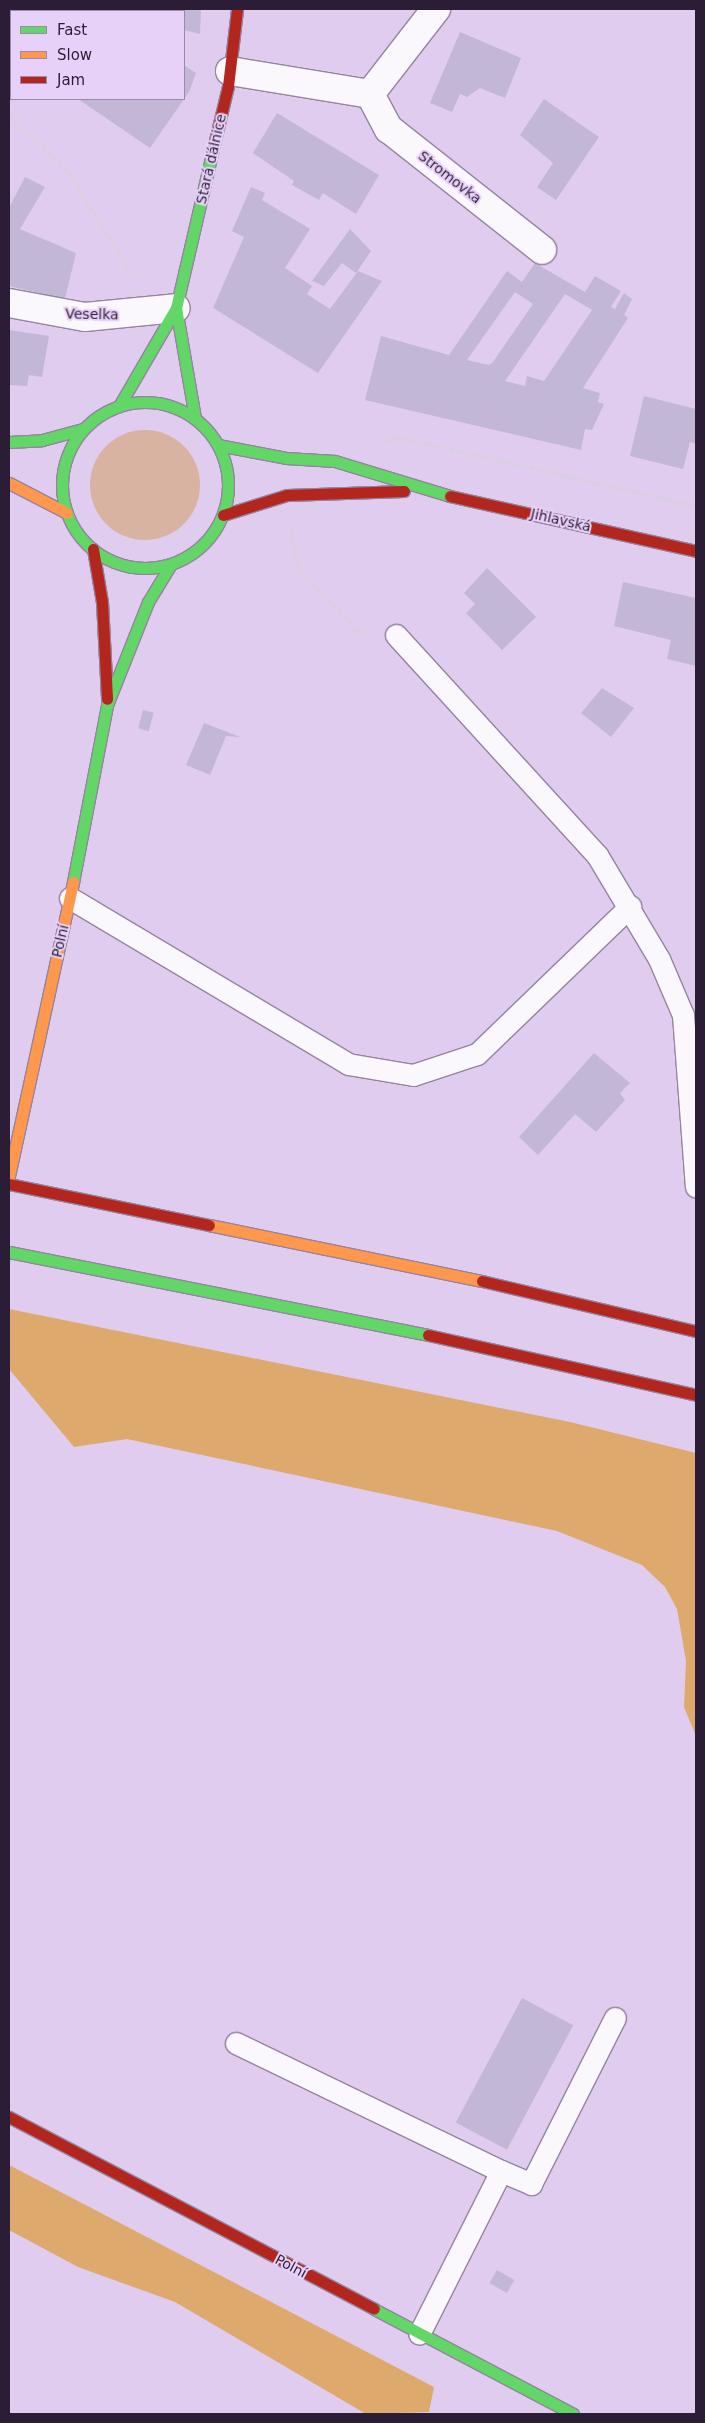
<!DOCTYPE html>
<meta charset="utf-8">
<style>
body{margin:0}
#map{position:relative;width:705px;height:2423px;overflow:hidden;background:#e0ccef;font-family:"DejaVu Sans",sans-serif}
div>[style]{position:absolute}
[style*='--x']{left:calc(var(--x)*1px);top:calc(var(--y)*1px);width:calc(var(--w)*1px);rotate:calc(var(--a)*1deg)}
.green>*{inset:0;background:#d8b3a2}
.round{border-radius:50%}
.forest>*{inset:0;background:#dda96c}
.building>*{inset:0;background:#c3b7d6;transform-origin:0 0}
.path>*{height:3px;margin-top:-1.5px;transform-origin:0;background:repeating-linear-gradient(90deg,#d8d1dd 0 5px,transparent 0 7.5px)}
.roads{filter:drop-shadow(1px 0 #94849f) drop-shadow(-1px 0 #94849f) drop-shadow(0 1px #94849f) drop-shadow(0 -1px #94849f)}
.lane>*{height:21px;margin:-10.5px;padding:0 10.5px;transform-origin:10.5px;border-radius:10.5px;background:#faf7fd}
.street>*{height:28px;margin:-14px;padding:0 14px;transform-origin:14px;border-radius:14px;background:#faf7fd}
.fast>*{height:11px;margin:-5.5px;padding:0 5.5px;transform-origin:5.5px;border-radius:5.5px;background:#63d668}
.fast>.ring{margin:-5.5px;padding:0;box-sizing:content-box;background:none;border:11px solid #63d668;border-radius:50%}
.slow>*{height:11px;margin:-5.5px;padding:0 5.5px;transform-origin:5.5px;border-radius:5.5px;background:#ff974d}
.jam>*{height:11px;margin:-5.5px;padding:0 5.5px;transform-origin:5.5px;border-radius:5.5px;background:#b3261e}
span{translate:-50% -50%;white-space:nowrap;text-align:center;line-height:1.15;-webkit-text-stroke:4px #e7d1f8;paint-order:stroke}
.street-label{font-size:14px;color:#2c1d36}
.frame{position:absolute;inset:0;border:10px solid #2c1d36;pointer-events:none}
.legend{position:absolute;left:10px;top:10px;width:175px;height:90px;box-sizing:border-box;background:#e7d1f8;border:1px solid #9c89aa;margin:0;padding:6px 9px;list-style:none;font-size:15px;color:#2c1d36}
.legend li{display:flex;align-items:center;gap:10px;height:25px}
.legend b{width:25px;border:1px solid #9c89aa}
</style>
<div id="map">
<div class="green">
<div class="round" style="left:90px;top:430px;width:110px;height:110px"></div>
</div>
<div class="forest">
<div style="clip-path:polygon(9px 1309px,570px 1422px,696px 1453px,696px 1736px,684px 1707px,686px 1661px,677px 1609px,665px 1587px,642px 1565px,557px 1531px,127px 1439px,74px 1447px,9px 1369px)"></div>
<div style="clip-path:polygon(9px 2165px,434px 2387px,429px 2412px,366px 2414px,175px 2302px,78px 2267px,9px 2230px)"></div>
</div>
<div class="building">
<div style="clip-path:polygon(96px 9px,142px 9px,95px 11px)"></div>
<div style="clip-path:polygon(143px 9px,164px 9px,141px 11px)"></div>
<div style="clip-path:polygon(177px 9px,201px 9px,200px 34px,184px 30px,184px 11px)"></div>
<div style="clip-path:polygon(460px 32px,521px 58px,505px 98px,480px 88px,467px 97px,460px 94px,452px 112px,430px 103px)"></div>
<div style="clip-path:polygon(184px 65px,196px 73px,189px 92px,150px 148px,78px 99px,184px 99px)"></div>
<div style="clip-path:polygon(544px 99px,599px 137px,556px 200px,537px 187px,553px 163px,520px 135px)"></div>
<div style="clip-path:polygon(277px 113px,379px 175px,356px 214px,323px 193px,319px 200px,292px 185px,294px 181px,253px 153px)"></div>
<div style="clip-path:polygon(25px 177px,45px 187px,20px 229px,76px 253px,65px 299px,9px 286px,9px 208px)"></div>
<div style="clip-path:polygon(251px 187px,265px 193px,262px 200px,310px 229px,285px 268px,312px 286px,307px 294px,330px 309px,358px 271px,382px 281px,318px 373px,213px 308px,244px 237px,232px 231px)"></div>
<div style="clip-path:polygon(350px 229px,371px 251px,356px 273px,342px 263px,324px 286px,312px 281px)"></div>
<div style="clip-path:polygon(evenodd,535px 263px,585px 292px,595px 276px,621px 291px,611px 307px,615px 309px,624px 293px,632px 299px,624px 315px,628px 318px,583px 388px,600px 393px,598px 402px,604px 404px,592px 430px,585px 429px,581px 450px,365px 400px,381px 336px,449px 355px,507px 271px,522px 282px,535px 263px,515px 292px,533px 304px,493px 362px,489px 365px,467px 360px,515px 292px,535px 263px,565px 294px,592px 310px,544px 381px,527px 376px,525px 386px,505px 381px,565px 294px)"></div>
<div style="clip-path:polygon(9px 330px,49px 336px,42px 377px,29px 375px,27px 386px,9px 385px)"></div>
<div style="clip-path:polygon(644px 396px,696px 409px,696px 444px,690px 442px,683px 469px,630px 456px)"></div>
<div style="clip-path:polygon(487px 568px,536px 617px,502px 650px,466px 613px,475px 604px,464px 593px)"></div>
<div style="clip-path:polygon(623px 582px,696px 598px,696px 666px,667px 659px,671px 640px,614px 626px)"></div>
<div style="clip-path:polygon(602px 688px,634px 708px,611px 737px,581px 713px)"></div>
<div style="left:143px;top:710px;width:11px;height:19px;rotate:15deg"></div>
<div style="clip-path:polygon(204px 723px,240px 737px,226px 736px,210px 775px,186px 765px)"></div>
<div style="clip-path:polygon(594px 1053px,630px 1083px,620px 1093px,625px 1100px,596px 1132px,575px 1114px,538px 1155px,519px 1137px)"></div>
<div style="left:522px;top:1998px;width:58px;height:141px;rotate:28deg"></div>
<div style="left:497px;top:2270px;width:20px;height:15px;rotate:30deg"></div>
</div>
<div class="path">
<div style="--x:9;--y:116;--w:84;--a:43.6"></div>
<div style="--x:70;--y:174;--w:123;--a:58.2"></div>
<div style="--x:385;--y:442;--w:14;--a:-21"></div>
<div style="--x:398;--y:437;--w:306;--a:13"></div>
<div style="--x:291;--y:527;--w:40;--a:80"></div>
<div style="--x:298;--y:566;--w:89;--a:47.7"></div>
<div style="--x:358;--y:632;--w:7;--a:0"></div>
</div>
<div class="roads">
<div class="lane">
<div style="--x:396;--y:635;--w:298;--a:47.6"></div>
<div style="--x:597;--y:855;--w:121;--a:59.2"></div>
<div style="--x:659;--y:959;--w:61;--a:66.8"></div>
<div style="--x:683;--y:1015;--w:172;--a:85.7"></div>
<div style="--x:70;--y:898;--w:324;--a:30.8"></div>
<div style="--x:348;--y:1064;--w:66;--a:9.6"></div>
<div style="--x:413;--y:1075;--w:67;--a:-18.2"></div>
<div style="--x:477;--y:1054;--w:213;--a:-44"></div>
<div style="--x:236;--y:2043;--w:294;--a:25.8"></div>
<div style="--x:501;--y:2171;--w:182;--a:116.7"></div>
<div style="--x:501;--y:2171;--w:33;--a:23"></div>
<div style="--x:531;--y:2184;--w:186;--a:-63.2"></div>
</div>
<div class="street">
<div style="--x:230;--y:71;--w:142;--a:9.3"></div>
<div style="--x:370;--y:94;--w:40;--a:62"></div>
<div style="--x:389;--y:129;--w:195;--a:38.3"></div>
<div style="--x:370;--y:94;--w:108;--a:-52.2"></div>
<div style="--x:9;--y:303;--w:77;--a:10.4"></div>
<div style="--x:85;--y:317;--w:91;--a:-5.6"></div>
</div>
<div class="fast">
<div style="--x:176;--y:308;--w:112;--a:80.2"></div>
<div class="ring" style="left:62px;top:402px;width:155px;height:155px"></div>
<div style="--x:119;--y:406;--w:113;--a:-59.8"></div>
<div style="--x:176;--y:308;--w:155;--a:-76.9"></div>
<div style="--x:9;--y:442;--w:33;--a:-3"></div>
<div style="--x:42;--y:440;--w:42;--a:-15"></div>
<div style="--x:218;--y:445;--w:69;--a:10.8"></div>
<div style="--x:286;--y:458;--w:49;--a:3.5"></div>
<div style="--x:335;--y:461;--w:120;--a:16.9"></div>
<div style="--x:73;--y:882;--w:180;--a:-79.1"></div>
<div style="--x:107;--y:705;--w:111;--a:-68.3"></div>
<div style="--x:148;--y:602;--w:44;--a:-58.8"></div>
<div style="--x:9;--y:1252;--w:427;--a:11.2"></div>
<div style="--x:374;--y:2309;--w:225;--a:27.8"></div>
</div>
<div class="slow">
<div style="--x:9;--y:483;--w:65;--a:27.3"></div>
<div style="--x:9;--y:1176;--w:301;--a:-77.7"></div>
<div style="--x:209;--y:1225;--w:279;--a:11.6"></div>
</div>
<div class="jam">
<div style="--x:211;--y:157;--w:73;--a:-76.5"></div>
<div style="--x:228;--y:86;--w:78;--a:-83.3"></div>
<div style="--x:450;--y:496;--w:252;--a:12.6"></div>
<div style="--x:223;--y:515;--w:67;--a:-17.4"></div>
<div style="--x:287;--y:495;--w:117;--a:-2"></div>
<div style="--x:93;--y:549;--w:54;--a:80.4"></div>
<div style="--x:102;--y:602;--w:97;--a:87"></div>
<div style="--x:9;--y:1184;--w:204;--a:11.6"></div>
<div style="--x:482;--y:1281;--w:220;--a:13.2"></div>
<div style="--x:428;--y:1335;--w:275;--a:12.6"></div>
<div style="--x:9;--y:2117;--w:412;--a:27.7"></div>
</div>
</div>
<div class="street-label">
<span style="left:211px;top:159px;rotate:-77deg">Stará dálnice</span>
<span style="left:450px;top:177px;rotate:38deg">Stromovka</span>
<span style="left:92px;top:314px;rotate:1deg">Veselka</span>
<span style="left:561px;top:520px;rotate:13deg">Jihlavská</span>
<span style="left:60px;top:941px;rotate:-77deg">Polní</span>
<span style="left:291px;top:2266px;rotate:28deg">Polní</span>
</div>
<div class="frame"></div>
<ul class="legend">
<li><b style="height:6px;background:#63d668"></b>Fast</li>
<li><b style="height:6px;background:#ff974d"></b>Slow</li>
<li><b style="height:6px;background:#b3261e"></b>Jam</li>
</ul>
</div>
